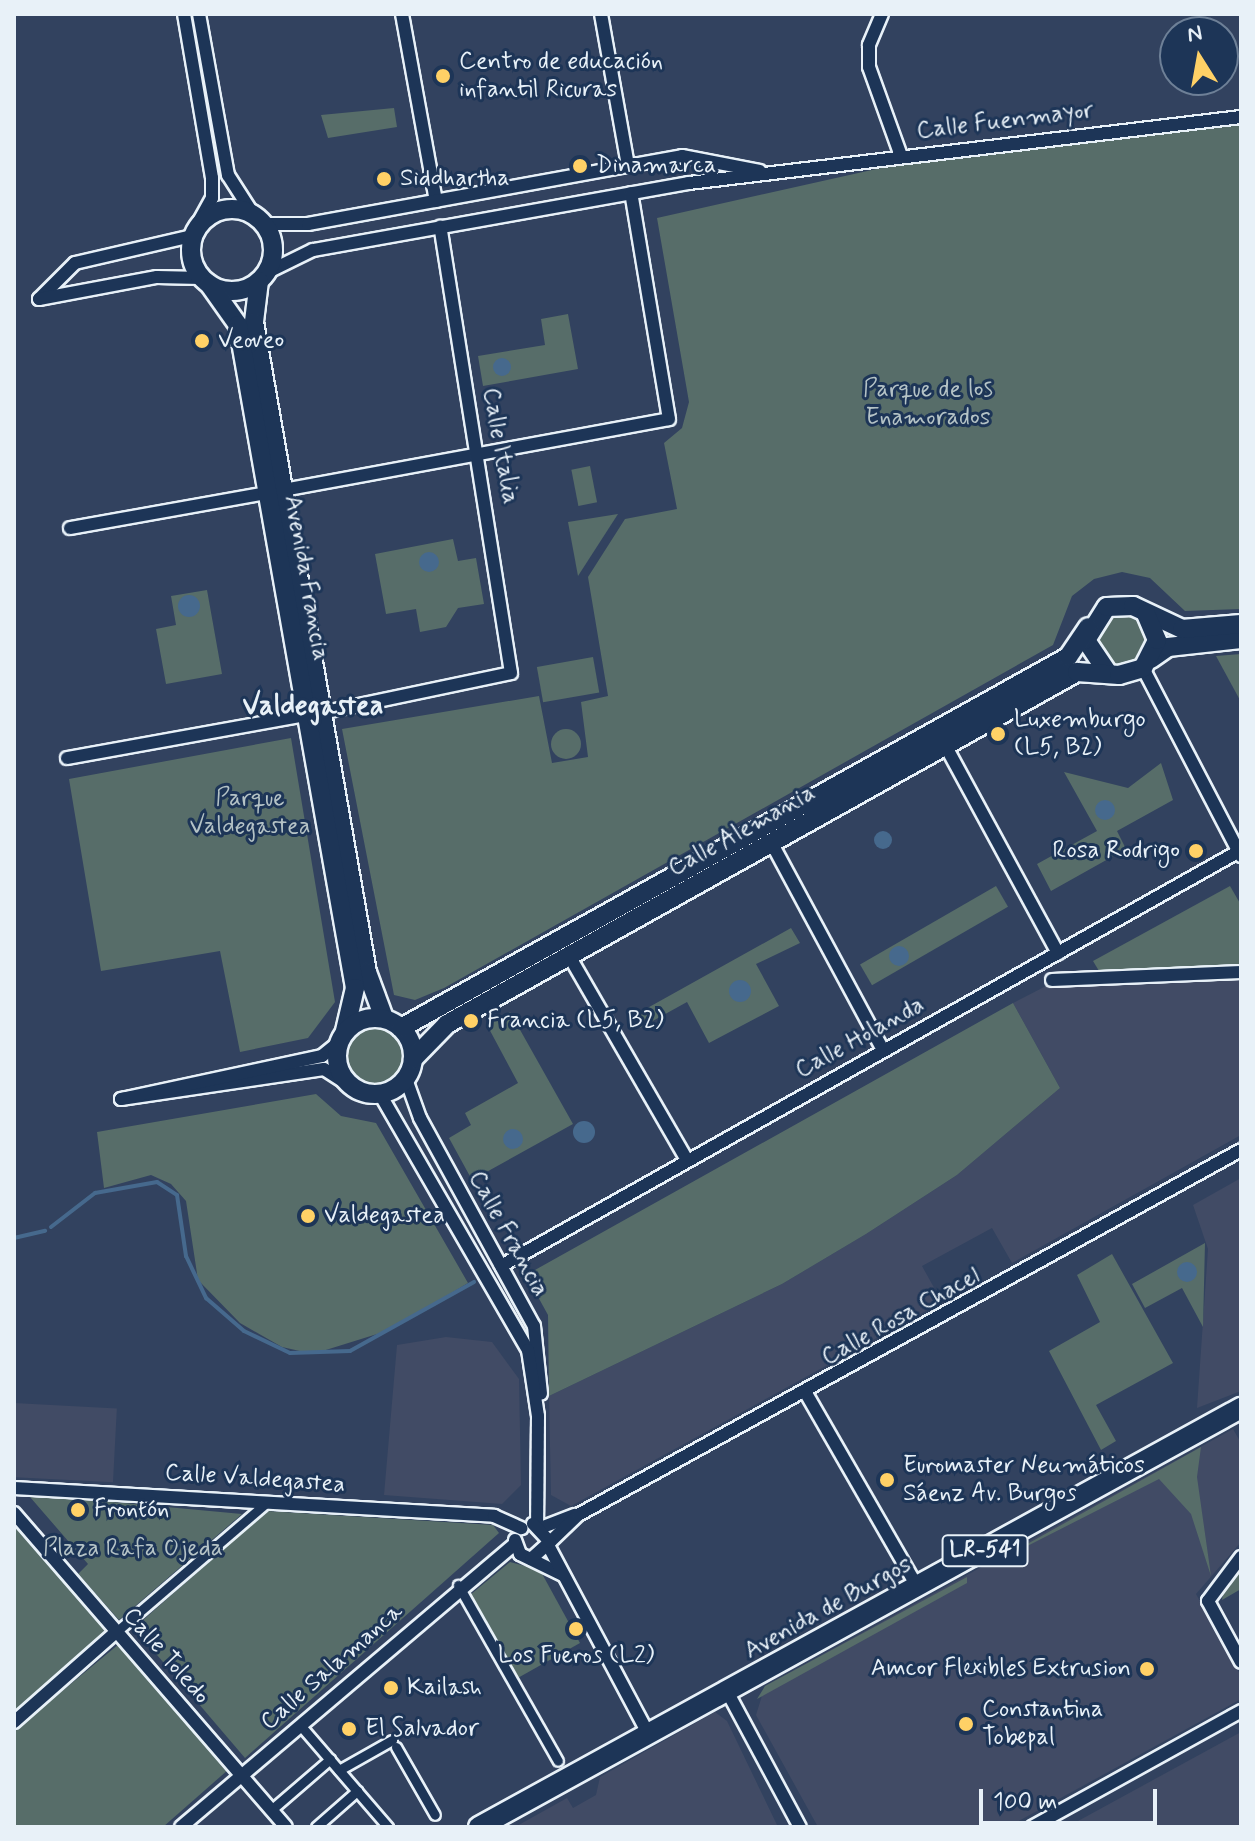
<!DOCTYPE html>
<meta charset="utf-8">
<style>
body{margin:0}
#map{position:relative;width:1255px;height:1841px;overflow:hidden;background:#32425f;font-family:Mynerve,sans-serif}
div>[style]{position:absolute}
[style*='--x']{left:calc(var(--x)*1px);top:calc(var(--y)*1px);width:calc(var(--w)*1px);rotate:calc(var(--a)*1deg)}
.built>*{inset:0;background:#414b65;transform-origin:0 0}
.green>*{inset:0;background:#576d69;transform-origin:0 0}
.round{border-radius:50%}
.water>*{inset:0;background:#46698d}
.stream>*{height:4px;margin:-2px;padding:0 2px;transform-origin:2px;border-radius:2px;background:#46698d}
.roads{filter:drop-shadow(2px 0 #e8f1f8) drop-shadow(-2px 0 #e8f1f8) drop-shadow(0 2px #e8f1f8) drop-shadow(0 -2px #e8f1f8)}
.pedestrian>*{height:9px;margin:-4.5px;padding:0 4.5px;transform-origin:4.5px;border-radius:4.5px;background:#1d3557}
.minor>*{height:12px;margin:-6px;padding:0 6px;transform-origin:6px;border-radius:6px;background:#1d3557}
.secondary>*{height:18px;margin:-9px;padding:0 9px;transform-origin:9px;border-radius:9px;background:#1d3557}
.secondary>.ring{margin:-9px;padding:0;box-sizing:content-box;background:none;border:18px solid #1d3557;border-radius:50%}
.primary>*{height:20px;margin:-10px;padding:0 10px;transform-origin:10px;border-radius:10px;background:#1d3557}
.dots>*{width:22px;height:22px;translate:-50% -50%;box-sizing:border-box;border:4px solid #1d3557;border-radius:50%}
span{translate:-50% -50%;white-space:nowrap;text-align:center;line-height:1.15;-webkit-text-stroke:6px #1d3557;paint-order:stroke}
.shield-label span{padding:2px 6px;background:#1d3557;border:2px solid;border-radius:6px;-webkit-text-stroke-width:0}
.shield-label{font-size:22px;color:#e8f1f8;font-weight:700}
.poi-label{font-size:24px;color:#e8f1f8}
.left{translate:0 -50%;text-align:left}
.right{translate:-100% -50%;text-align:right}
.street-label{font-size:24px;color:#e8f1f8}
.park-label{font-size:24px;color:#b5c3c6}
.quarter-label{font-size:28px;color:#e8f1f8;font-weight:700}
.frame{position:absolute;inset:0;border:16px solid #e8f1f8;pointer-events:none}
.north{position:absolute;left:1159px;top:16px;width:80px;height:80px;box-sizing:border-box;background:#1d3557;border:2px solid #6e8097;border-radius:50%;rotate:349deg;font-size:22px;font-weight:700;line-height:32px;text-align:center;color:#e8f1f8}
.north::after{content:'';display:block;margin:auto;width:28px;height:36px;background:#ffd166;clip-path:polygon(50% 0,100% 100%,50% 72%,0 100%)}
.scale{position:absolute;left:979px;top:1789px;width:178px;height:36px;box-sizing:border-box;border:4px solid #e8f1f8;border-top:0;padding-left:10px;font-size:24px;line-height:28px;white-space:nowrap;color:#e8f1f8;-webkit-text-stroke:6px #1d3557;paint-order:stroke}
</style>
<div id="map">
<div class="built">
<div style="clip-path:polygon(1241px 976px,1241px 1135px,1012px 1263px,992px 1228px,922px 1266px,942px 1302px,571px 1506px,551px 1495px,549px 1396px,782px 1284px,866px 1234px,957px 1175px,1060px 1088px,1013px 1003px,1046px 986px)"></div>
<div style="clip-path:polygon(1241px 1178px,1241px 1391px,1197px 1408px,1208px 1249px,1193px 1205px)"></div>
<div style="clip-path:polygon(446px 1337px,492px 1342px,519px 1379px,521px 1485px,502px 1504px,384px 1495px,397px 1345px)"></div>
<div style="left:14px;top:1403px;width:103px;height:74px;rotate:3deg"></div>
<div style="clip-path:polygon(1233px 1429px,1241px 1443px,1241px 1542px,1196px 1594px,1241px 1676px,1241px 1699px,1008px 1827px,818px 1827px,756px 1715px,765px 1686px)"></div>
<div style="clip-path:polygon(715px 1712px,727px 1721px,778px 1827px,515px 1827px,567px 1798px,573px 1808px,596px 1795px,600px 1777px)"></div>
<div style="clip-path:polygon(1241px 1732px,1241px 1827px,1081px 1827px,1078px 1821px)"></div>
</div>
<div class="green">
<div style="clip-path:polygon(394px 108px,397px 127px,328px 138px,321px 115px)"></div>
<div style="clip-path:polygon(1241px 124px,1241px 609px,1185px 611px,1150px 578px,1122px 572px,1094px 579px,1072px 596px,1053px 645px,444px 988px,415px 1000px,394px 995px,342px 729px,539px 696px,552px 763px,588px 757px,581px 702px,608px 696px,588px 577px,625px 519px,677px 509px,664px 443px,682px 428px,689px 402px,657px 218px,912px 161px)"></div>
<div style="clip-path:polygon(568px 314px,578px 369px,483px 386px,478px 356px,545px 345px,541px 319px)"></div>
<div style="left:590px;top:466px;width:37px;height:19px;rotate:79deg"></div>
<div style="clip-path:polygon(618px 514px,578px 576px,568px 522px)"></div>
<div style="clip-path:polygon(453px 539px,458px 561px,476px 558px,484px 604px,458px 608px,446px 627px,420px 632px,416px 609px,386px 614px,375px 554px)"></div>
<div style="clip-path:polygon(207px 590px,222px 674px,166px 684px,156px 629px,176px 625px,171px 596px)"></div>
<div class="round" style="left:1095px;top:613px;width:54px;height:54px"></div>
<div style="clip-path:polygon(1241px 654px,1241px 702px,1216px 656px)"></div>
<div style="left:593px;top:657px;width:36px;height:57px;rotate:80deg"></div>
<div class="round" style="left:551px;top:729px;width:30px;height:30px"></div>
<div style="clip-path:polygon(291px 738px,335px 1002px,308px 1038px,240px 1052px,220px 951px,101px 971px,69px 779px)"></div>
<div style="clip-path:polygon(1161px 763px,1173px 800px,1117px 831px,1126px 849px,1051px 891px,1037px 864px,1097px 831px,1064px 772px,1128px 788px)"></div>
<div style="left:996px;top:886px;width:24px;height:157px;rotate:60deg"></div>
<div style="clip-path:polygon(1230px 886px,1241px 905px,1241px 964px,1099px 971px,1093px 961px)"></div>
<div style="clip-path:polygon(791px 928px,800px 943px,756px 964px,779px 1006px,709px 1043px,687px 1002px,640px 1028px,633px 1016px)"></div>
<div style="clip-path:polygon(1013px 1003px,1060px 1088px,957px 1175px,866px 1234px,782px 1284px,549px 1396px,548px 1315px,526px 1275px)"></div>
<div style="clip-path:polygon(510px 1012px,573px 1124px,472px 1180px,449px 1138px,471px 1125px,465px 1113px,518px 1083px,487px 1025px)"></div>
<div class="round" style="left:344px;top:1026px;width:60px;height:60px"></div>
<div style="clip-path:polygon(316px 1094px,341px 1116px,376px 1123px,468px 1283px,390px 1330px,313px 1354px,282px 1347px,240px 1323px,198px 1280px,186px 1201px,171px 1184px,151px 1175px,104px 1188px,97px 1132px)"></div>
<div style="clip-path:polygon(1205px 1243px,1203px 1327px,1182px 1288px,1145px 1308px,1132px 1284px)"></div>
<div style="clip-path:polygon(1112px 1254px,1173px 1363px,1096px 1405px,1116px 1441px,1101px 1450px,1049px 1351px,1100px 1322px,1077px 1275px)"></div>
<div style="clip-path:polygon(1201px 1447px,1197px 1477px,1211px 1576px,1191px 1514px,1159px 1479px,986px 1567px)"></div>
<div style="clip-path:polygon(30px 1497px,102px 1501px,242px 1514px,119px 1620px,78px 1574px,88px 1564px)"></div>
<div style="clip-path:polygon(267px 1511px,493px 1525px,499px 1533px,245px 1758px,134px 1628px)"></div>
<div style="clip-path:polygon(14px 1520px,107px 1631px,14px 1713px)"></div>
<div style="clip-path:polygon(510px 1562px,540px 1570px,580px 1643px,516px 1679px,470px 1595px)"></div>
<div style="clip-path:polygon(1241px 1569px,1241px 1589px,1222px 1600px,1224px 1588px)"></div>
<div style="clip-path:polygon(967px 1577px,967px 1583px,757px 1699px,765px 1686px)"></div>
<div style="clip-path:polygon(119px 1644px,229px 1769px,163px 1827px,14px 1827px,14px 1731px)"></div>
</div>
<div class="water">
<div class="round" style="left:493px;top:358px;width:18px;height:18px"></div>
<div class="round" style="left:419px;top:552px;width:20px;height:20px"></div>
<div class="round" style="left:178px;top:595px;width:22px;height:22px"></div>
<div class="round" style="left:1095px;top:800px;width:20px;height:20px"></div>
<div class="round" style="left:874px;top:831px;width:18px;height:18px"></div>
<div class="round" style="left:889px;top:946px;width:20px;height:20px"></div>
<div class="round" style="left:729px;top:980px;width:22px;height:22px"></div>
<div class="round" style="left:573px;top:1121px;width:22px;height:22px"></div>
<div class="round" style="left:503px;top:1129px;width:20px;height:20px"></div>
<div class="round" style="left:1177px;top:1262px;width:20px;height:20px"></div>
</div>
<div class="stream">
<div style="--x:51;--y:1227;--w:56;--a:-37.7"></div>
<div style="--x:95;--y:1193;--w:63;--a:-10.1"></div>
<div style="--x:157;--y:1182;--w:24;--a:33"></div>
<div style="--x:177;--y:1195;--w:62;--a:81.6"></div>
<div style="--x:186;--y:1256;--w:47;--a:64.5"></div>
<div style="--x:206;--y:1298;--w:50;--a:41"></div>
<div style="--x:244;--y:1331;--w:51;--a:25.6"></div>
<div style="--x:290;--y:1353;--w:60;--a:-1.9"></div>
<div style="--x:350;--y:1351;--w:142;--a:-29.1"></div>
<div style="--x:14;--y:1238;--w:32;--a:-13"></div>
</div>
<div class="roads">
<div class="pedestrian">
<div style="--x:458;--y:1585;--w:202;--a:60.4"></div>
<div style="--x:116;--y:1632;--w:199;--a:-40.7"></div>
<div style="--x:300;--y:1725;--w:135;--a:49.2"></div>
<div style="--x:396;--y:1747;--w:78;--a:60.2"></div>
<div style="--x:339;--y:1770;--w:61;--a:-29.5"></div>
<div style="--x:271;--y:1810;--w:78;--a:-40.8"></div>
<div style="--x:316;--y:1827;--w:55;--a:-41.3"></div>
</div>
<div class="minor">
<div style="--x:184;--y:14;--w:166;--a:80.3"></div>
<div style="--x:212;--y:178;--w:20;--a:90"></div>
<div style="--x:212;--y:198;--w:33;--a:119"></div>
<div style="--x:199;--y:14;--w:164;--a:79.8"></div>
<div style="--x:228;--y:175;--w:46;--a:57.3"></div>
<div style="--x:402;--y:14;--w:190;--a:79.7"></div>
<div style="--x:601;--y:14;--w:154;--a:79.9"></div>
<div style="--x:882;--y:14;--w:34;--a:113"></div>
<div style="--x:869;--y:45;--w:22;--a:90"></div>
<div style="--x:869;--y:67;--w:95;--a:70.2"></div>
<div style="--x:265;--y:224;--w:43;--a:0"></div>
<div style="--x:308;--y:224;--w:380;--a:-10.3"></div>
<div style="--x:682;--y:156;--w:79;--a:10.9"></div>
<div style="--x:266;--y:273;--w:52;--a:-26.1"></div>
<div style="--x:313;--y:250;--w:382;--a:-10.1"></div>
<div style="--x:689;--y:183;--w:556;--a:-6.82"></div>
<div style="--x:39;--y:299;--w:51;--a:-45"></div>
<div style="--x:75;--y:263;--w:120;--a:-13"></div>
<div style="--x:39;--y:299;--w:120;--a:-10.6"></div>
<div style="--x:157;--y:277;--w:44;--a:1.3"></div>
<div style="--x:283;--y:490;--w:392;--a:-10.4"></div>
<div style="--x:669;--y:419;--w:229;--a:-99.5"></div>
<div style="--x:70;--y:528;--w:200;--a:-10.1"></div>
<div style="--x:1143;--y:668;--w:212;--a:62.5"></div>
<div style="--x:321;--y:713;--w:194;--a:-11.9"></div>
<div style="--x:511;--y:673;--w:452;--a:-99"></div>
<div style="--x:945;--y:745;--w:237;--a:61.5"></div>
<div style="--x:67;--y:758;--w:243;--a:-10.2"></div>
<div style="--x:771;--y:842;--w:236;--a:61.7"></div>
<div style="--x:568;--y:954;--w:238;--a:60"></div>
<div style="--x:1052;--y:980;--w:189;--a:-2.4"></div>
<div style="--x:406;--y:1079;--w:41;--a:70.3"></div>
<div style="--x:420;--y:1118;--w:237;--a:61.3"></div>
<div style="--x:534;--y:1326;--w:68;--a:84.1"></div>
<div style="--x:380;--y:1094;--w:296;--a:60"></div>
<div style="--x:528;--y:1350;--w:67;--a:81.4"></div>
<div style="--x:538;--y:1416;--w:108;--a:90.5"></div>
<div style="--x:121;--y:1099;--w:205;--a:-8.4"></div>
<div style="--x:324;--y:1069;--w:30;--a:33"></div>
<div style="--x:121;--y:1099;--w:206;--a:-12.1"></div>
<div style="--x:322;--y:1056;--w:21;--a:-39"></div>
<div style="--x:501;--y:1266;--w:849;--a:-29.34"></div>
<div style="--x:807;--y:1395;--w:223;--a:60.1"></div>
<div style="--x:14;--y:1488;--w:481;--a:3.3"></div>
<div style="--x:494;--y:1516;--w:30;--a:24"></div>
<div style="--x:14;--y:1513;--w:415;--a:49.1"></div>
<div style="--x:543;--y:1527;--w:34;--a:-21"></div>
<div style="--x:515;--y:1540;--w:15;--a:70"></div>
<div style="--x:520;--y:1554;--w:48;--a:26"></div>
<div style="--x:550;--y:1542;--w:39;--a:-44"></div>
<div style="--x:578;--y:1515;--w:757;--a:-28.83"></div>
<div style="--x:549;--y:1547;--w:213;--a:62"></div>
<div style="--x:1241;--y:1557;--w:55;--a:126.9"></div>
<div style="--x:1208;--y:1601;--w:69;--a:61.6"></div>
<div style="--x:531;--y:1559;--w:25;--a:-42"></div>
<div style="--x:550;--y:1542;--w:25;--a:-133"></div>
<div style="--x:728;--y:1693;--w:152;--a:61.8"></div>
<div style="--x:14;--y:1722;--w:136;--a:-41.4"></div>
<div style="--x:181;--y:1827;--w:438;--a:-40.3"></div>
<div style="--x:1032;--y:1827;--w:239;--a:-29"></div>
</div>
<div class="secondary">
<div class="ring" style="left:191px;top:209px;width:64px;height:64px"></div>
<div style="--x:259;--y:281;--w:41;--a:97"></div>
<div style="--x:254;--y:322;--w:660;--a:80.14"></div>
<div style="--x:367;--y:972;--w:49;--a:69.7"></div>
<div style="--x:209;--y:284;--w:50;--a:54.7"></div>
<div style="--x:238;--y:325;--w:673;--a:79.99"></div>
<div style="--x:355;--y:988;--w:44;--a:103.1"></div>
<div style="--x:1151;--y:659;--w:21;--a:-35"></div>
<div style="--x:1168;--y:647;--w:73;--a:-6.3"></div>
<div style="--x:1108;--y:673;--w:40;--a:-124"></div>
<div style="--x:1086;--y:640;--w:39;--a:-58"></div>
<div style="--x:1107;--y:607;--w:26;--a:-2"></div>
<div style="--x:1133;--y:606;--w:54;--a:25.1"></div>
<div style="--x:1182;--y:629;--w:59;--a:-4.8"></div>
<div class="ring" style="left:337px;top:1018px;width:58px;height:58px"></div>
<div style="--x:401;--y:1028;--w:763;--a:-29.08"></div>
<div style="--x:1068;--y:657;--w:36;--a:-56"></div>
<div style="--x:413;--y:1059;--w:49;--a:-45.8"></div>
<div style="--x:447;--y:1024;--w:722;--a:-29.19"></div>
<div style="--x:1077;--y:672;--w:42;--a:4.1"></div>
<div style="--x:1119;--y:675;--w:25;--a:-16"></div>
<div style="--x:1143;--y:668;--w:31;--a:-63"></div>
<div style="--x:1157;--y:640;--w:28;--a:-113"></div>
</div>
<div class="primary">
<div style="--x:479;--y:1827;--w:870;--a:-28.81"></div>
</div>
</div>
<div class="dots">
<div style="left:443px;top:76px;background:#ffd166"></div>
<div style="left:580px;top:166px;background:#ffd166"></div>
<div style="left:384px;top:179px;background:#ffd166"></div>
<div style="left:202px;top:341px;background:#ffd166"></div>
<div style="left:998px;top:734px;background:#ffd166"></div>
<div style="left:1196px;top:851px;background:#ffd166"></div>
<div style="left:471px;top:1021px;background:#ffd166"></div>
<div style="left:308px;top:1216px;background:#ffd166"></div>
<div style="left:887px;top:1480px;background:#ffd166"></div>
<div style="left:78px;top:1510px;background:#ffd166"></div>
<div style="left:576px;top:1629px;background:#ffd166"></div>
<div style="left:1147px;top:1669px;background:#ffd166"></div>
<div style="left:391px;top:1688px;background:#ffd166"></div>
<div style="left:966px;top:1724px;background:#ffd166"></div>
<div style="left:349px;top:1729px;background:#ffd166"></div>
</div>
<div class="shield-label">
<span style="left:985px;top:1551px">LR-541</span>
</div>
<div class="poi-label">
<span class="left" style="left:459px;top:76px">Centro de educación<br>infantil Ricuras</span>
<span class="left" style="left:596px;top:166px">Dinamarca</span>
<span class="left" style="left:400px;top:179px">Siddhartha</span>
<span class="left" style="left:218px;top:341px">Veoveo</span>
<span class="left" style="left:1014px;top:734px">Luxemburgo<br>(L5, B2)</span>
<span class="right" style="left:1180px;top:851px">Rosa Rodrigo</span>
<span class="left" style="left:487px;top:1021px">Francia (L5, B2)</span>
<span class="left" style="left:324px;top:1216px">Valdegastea</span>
<span class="left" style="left:903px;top:1480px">Euromaster Neumáticos<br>Sáenz Av. Burgos</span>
<span class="left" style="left:94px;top:1510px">Frontón</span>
<span style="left:576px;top:1656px">Los Fueros (L2)</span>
<span class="right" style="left:1131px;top:1669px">Amcor Flexibles Extrusion</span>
<span class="left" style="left:407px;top:1688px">Kailash</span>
<span class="left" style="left:982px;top:1724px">Constantina<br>Tobepal</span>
<span class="left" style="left:365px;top:1729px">El Salvador</span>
</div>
<div class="street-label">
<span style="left:1005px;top:121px;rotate:-7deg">Calle Fuenmayor</span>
<span style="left:500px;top:446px;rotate:80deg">Calle Italia</span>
<span style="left:306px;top:578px;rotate:80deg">Avenida Francia</span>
<span style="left:742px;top:831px;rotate:-29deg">Calle Alemania</span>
<span style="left:860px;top:1038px;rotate:-29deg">Calle Holanda</span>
<span style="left:508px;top:1234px;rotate:61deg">Calle Francia</span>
<span style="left:901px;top:1317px;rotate:-29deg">Calle Rosa Chacel</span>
<span style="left:255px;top:1479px;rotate:4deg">Calle Valdegastea</span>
<span style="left:828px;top:1608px;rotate:-29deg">Avenida de Burgos</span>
<span style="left:166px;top:1656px;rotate:49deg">Calle Toledo</span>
<span style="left:332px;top:1667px;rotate:-41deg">Calle Salamanca</span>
</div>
<div class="park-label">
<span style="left:928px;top:404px">Parque de los<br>Enamorados</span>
<span style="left:250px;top:813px">Parque<br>Valdegastea</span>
<span style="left:133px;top:1549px">Plaza Rafa Ojeda</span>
</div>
<div class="quarter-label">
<span style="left:313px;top:707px">Valdegastea</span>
</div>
<div class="frame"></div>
<div class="north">N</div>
<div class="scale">100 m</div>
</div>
